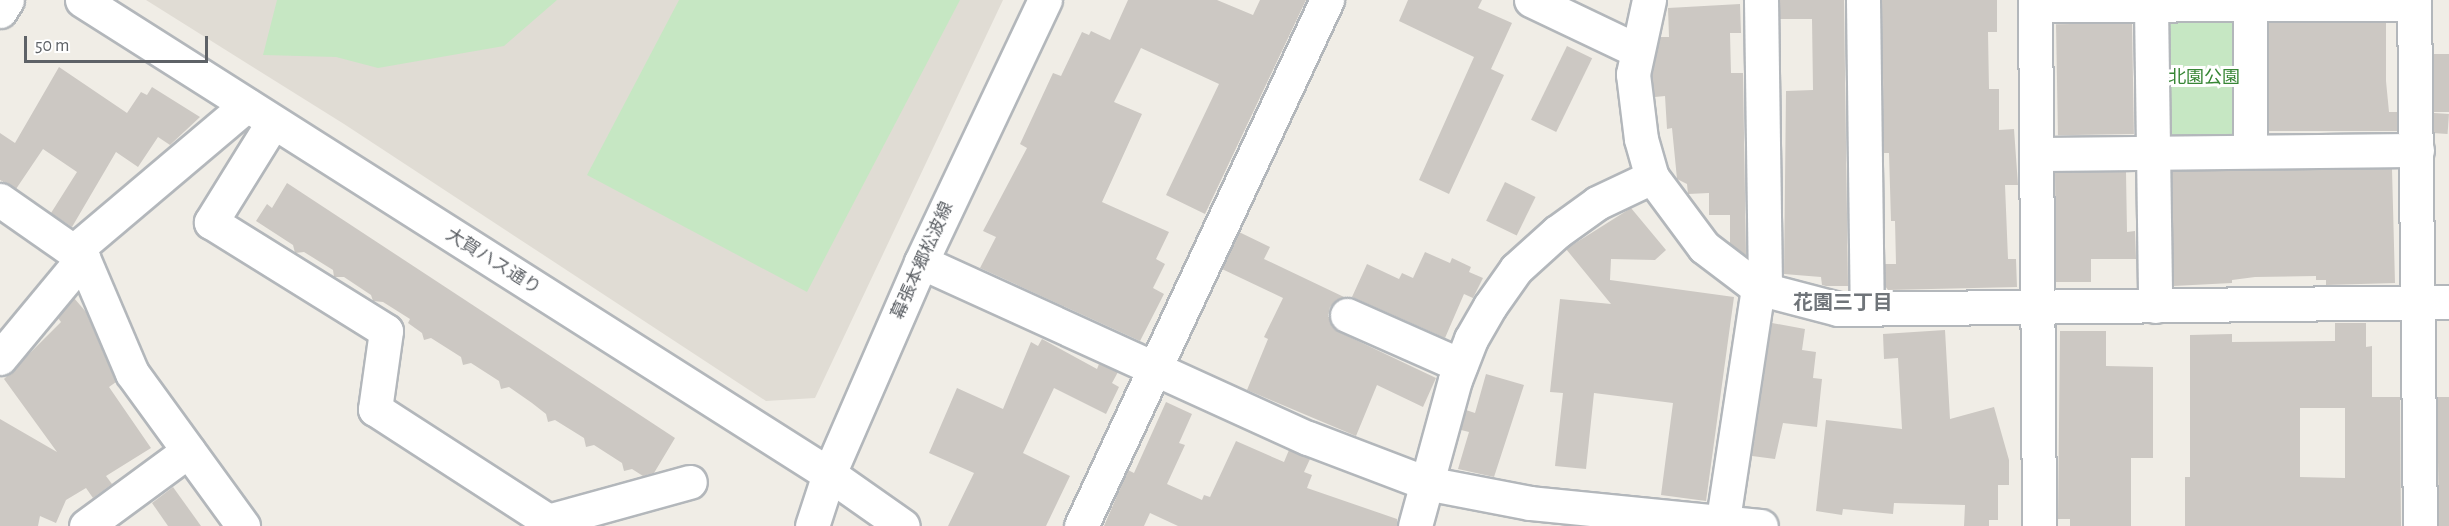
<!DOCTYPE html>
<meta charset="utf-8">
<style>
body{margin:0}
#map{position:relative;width:2449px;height:526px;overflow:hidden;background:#f0ede6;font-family:"Alegreya Sans","Noto Sans JP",sans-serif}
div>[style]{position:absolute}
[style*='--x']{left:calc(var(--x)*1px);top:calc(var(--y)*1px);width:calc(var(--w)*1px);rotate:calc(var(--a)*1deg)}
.education>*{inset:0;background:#e0dcd4}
.green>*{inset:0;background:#c6e7c3}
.building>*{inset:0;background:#ccc8c3;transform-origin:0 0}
.roads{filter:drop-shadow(2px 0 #b3b7bb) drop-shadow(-2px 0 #b3b7bb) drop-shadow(0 2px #b3b7bb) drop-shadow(0 -2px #b3b7bb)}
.minor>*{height:33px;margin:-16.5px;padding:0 16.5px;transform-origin:16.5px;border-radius:16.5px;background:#fff}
span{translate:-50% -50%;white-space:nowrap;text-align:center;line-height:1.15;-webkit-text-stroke:6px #fff;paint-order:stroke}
.park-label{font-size:18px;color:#378635}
.street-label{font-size:18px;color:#5e6267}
.neighbourhood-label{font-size:20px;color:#6f7479;font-weight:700}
.scale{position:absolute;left:24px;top:36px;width:184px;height:27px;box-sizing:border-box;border:3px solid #5e6267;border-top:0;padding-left:8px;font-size:18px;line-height:21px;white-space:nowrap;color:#5e6267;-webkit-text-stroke:4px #fff;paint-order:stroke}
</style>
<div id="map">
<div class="education">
<div style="clip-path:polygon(146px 0,1003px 0,815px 398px,766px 401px,344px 124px)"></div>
</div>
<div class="green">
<div style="clip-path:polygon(277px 0,557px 0,504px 46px,378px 68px,336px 57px,263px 55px)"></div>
<div style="clip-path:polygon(679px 0,960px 0,807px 292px,587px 175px)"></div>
<div style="clip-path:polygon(2235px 12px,2235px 142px,2165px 136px,2163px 21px)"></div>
</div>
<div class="building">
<div style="clip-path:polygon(1128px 0,1217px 0,1253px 15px,1260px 0,1306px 0,1205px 214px,1166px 195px,1219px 84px,1141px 48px,1114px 102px,1142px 114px,1102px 202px,1169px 232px,1156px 259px,1165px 264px,1153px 288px,1164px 294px,1140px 341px,980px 268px,996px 237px,983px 231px,1027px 148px,1020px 144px,1053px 73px,1061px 76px,1082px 32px,1089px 35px,1091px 31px,1110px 40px)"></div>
<div style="clip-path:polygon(1408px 0,1482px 0,1478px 8px,1512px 23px,1491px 69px,1504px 75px,1449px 194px,1419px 180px,1474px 57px,1399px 21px)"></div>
<div style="clip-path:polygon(1780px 0,1844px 0,1848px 286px,1826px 286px,1822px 285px,1821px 277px,1784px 274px,1786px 91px,1813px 90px,1812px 19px,1780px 19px)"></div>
<div style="clip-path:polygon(1882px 0,1997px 0,1997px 32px,1988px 32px,1989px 89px,1999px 89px,1999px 130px,2014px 129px,2018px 185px,2005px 185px,2008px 259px,2016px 259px,2017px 287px,1888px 290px,1885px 286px,1885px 264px,1896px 264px,1895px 221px,1891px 221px,1889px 153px,1884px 153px)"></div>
<div style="clip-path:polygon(1740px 4px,1741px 33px,1730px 33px,1731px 73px,1743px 73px,1746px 255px,1730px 244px,1730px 215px,1709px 215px,1709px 193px,1688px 194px,1687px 184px,1677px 179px,1672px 128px,1667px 129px,1665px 96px,1655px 97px,1652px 77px,1660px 37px,1669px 37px,1668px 8px)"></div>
<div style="left:2132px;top:23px;width:111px;height:76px;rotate:89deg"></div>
<div style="clip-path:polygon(2269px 23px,2386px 23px,2386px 81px,2389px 112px,2397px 112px,2397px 131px,2269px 131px)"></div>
<div style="left:1567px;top:46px;width:28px;height:82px;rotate:26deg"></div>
<div style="left:2433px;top:54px;width:16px;height:58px"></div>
<div style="clip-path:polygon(59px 67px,127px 113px,141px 92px,147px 95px,152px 87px,200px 117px,170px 145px,158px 137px,138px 167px,116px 152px,72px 227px,51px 213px,77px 172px,43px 149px,16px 189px,0 180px,0 133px,15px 143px)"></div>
<div style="left:2434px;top:113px;width:15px;height:20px;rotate:4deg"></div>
<div style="clip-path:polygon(2392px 169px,2395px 283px,2326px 285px,2326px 280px,2316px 280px,2316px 276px,2255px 277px,2232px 280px,2232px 283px,2173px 286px,2172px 171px)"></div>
<div style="clip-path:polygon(2126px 172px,2127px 232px,2135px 231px,2136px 259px,2091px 259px,2091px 282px,2056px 282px,2055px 173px)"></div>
<div style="left:1505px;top:182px;width:34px;height:43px;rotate:26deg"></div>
<div style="clip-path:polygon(287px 183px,675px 438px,654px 473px,643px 476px,632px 469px,624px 471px,622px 463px,594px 445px,586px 447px,584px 438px,555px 420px,548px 422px,546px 414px,532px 403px,509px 387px,501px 389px,499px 381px,471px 363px,463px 365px,461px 357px,431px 338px,424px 340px,422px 333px,408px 323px,410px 319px,383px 302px,373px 301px,371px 295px,344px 277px,334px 277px,333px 270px,304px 252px,295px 253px,293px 245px,256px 221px,267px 204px,272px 208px)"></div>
<div style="clip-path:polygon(1631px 208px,1666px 250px,1655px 260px,1611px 259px,1610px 280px,1734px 297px,1706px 501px,1661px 495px,1673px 403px,1594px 393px,1586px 469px,1555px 466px,1563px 393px,1550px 392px,1560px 299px,1611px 304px,1566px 249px)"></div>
<div style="clip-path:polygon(1239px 232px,1270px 247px,1264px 259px,1344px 297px,1330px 307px,1328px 316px,1339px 332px,1436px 378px,1423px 407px,1377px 385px,1356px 436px,1247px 390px,1268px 339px,1264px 337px,1283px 298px,1222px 269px)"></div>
<div style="clip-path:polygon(1425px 252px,1450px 263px,1452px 258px,1471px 267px,1469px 272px,1483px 278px,1473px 298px,1464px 294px,1445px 338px,1352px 297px,1367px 264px,1399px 279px,1402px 273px,1413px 278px)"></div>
<div style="clip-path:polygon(74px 298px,86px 312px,116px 382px,109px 387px,151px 448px,106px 476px,112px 484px,93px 498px,86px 488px,66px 500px,56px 523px,40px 516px,38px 526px,0 526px,0 419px,57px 452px,4px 379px,61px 322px,58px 318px)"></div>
<div style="clip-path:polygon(1772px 323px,1805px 329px,1802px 350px,1816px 352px,1813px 378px,1822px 379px,1817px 427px,1783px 423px,1775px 459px,1752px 456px)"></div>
<div style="clip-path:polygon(evenodd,2335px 323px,2366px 323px,2366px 347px,2372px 346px,2372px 397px,2400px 397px,2401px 526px,2185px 526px,2185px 477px,2190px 477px,2190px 335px,2232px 334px,2232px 342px,2335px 341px,2335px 323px,2300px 408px,2345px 408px,2345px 478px,2300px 477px,2300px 408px)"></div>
<div style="clip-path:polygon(1945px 330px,1950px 419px,1994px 407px,2009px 460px,2009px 485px,1998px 485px,1998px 520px,1989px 520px,1989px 526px,1964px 526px,1965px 505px,1894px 503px,1893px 514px,1843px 509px,1842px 515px,1816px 511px,1826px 420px,1902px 429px,1898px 358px,1884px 359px,1883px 334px)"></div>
<div style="clip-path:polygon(2060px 331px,2106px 331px,2106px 366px,2153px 367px,2153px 458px,2131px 458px,2131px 526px,2070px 526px,2070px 519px,2058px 519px)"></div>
<div style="clip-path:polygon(1042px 339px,1097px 369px,1099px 364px,1118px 372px,1112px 383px,1119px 387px,1106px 414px,1054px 388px,1023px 453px,1070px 476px,1046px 526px,948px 526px,974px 473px,929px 453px,957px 388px,1003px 409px,1031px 342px,1038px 346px)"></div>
<div style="clip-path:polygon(1486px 374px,1524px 385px,1494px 477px,1458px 469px,1469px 432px,1461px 430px,1466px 410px,1475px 413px)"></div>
<div style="clip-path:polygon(2437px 397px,2449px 397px,2449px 526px,2439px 526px)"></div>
<div style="clip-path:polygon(1166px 402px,1192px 414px,1179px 443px,1185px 445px,1167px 484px,1202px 500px,1204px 495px,1210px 497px,1236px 441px,1284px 462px,1289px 450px,1310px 459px,1304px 472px,1312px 475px,1307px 488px,1397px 519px,1397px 526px,1178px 526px,1150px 513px,1144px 526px,1104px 526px,1128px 470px,1134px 473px)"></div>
<div style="clip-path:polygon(173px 487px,201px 526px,168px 526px,152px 503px)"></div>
</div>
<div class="roads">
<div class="minor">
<div style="--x:82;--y:0;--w:885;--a:32.4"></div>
<div style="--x:829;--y:474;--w:90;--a:35.1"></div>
<div style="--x:1531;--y:0;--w:116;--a:25.5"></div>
<div style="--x:1649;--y:0;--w:76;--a:102.2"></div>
<div style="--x:1633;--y:74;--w:65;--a:83"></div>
<div style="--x:1641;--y:139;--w:40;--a:74"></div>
<div style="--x:1652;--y:177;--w:87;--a:53.4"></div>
<div style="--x:1704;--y:247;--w:68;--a:37.2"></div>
<div style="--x:1758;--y:288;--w:83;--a:14.7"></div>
<div style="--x:1838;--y:309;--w:611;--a:-0.66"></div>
<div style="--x:1761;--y:0;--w:291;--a:89.2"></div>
<div style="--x:1863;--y:0;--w:308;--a:89.3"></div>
<div style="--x:2035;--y:0;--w:526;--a:89.56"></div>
<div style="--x:2414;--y:0;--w:526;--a:89.35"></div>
<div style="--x:2036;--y:5;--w:378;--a:-0.2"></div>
<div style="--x:2151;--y:5;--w:301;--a:89.2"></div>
<div style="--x:2250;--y:5;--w:146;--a:90"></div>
<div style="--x:0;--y:11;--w:13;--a:-58"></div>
<div style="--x:273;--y:122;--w:118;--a:121.8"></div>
<div style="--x:211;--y:222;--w:206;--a:31.9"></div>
<div style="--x:386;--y:331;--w:79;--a:98"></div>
<div style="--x:375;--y:409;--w:206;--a:32.9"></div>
<div style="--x:548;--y:521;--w:147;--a:-15.4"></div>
<div style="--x:2038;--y:154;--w:379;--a:-0.6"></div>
<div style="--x:0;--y:200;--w:101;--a:34.9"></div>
<div style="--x:83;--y:258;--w:125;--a:66.9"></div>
<div style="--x:132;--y:373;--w:189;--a:54"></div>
<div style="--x:74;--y:251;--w:226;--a:-40.2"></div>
<div style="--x:921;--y:262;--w:425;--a:24.5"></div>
<div style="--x:1308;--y:438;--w:126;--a:20.9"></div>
<div style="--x:1426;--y:483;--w:106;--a:10.9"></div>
<div style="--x:1530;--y:503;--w:232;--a:5.7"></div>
<div style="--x:1347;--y:315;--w:124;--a:23.9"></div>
<div style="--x:0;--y:358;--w:130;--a:-50.3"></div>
<div style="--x:86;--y:526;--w:127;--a:-36.3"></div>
<div style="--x:812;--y:526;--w:55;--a:-71.9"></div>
<div style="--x:829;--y:474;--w:231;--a:-66.5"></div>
<div style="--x:921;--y:262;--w:290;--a:-64.7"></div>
<div style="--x:1081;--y:526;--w:581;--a:-64.94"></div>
<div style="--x:1415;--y:526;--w:151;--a:-74.7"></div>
<div style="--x:1455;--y:380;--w:44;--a:-68.7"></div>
<div style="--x:1471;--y:339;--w:38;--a:-60"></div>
<div style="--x:1490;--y:306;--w:45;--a:-54.9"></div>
<div style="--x:1516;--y:269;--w:55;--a:-42.1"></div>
<div style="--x:1557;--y:232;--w:49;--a:-35.9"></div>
<div style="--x:1597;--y:203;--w:61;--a:-25.3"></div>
<div style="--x:1722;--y:526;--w:241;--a:-81.4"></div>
</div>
</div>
<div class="park-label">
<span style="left:2204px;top:78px">北園公園</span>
</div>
<div class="street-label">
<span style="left:923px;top:261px;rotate:-66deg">幕張本郷松波線</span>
<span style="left:493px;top:262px;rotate:32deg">大賀ハス通り</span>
</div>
<div class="neighbourhood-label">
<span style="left:1843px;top:303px">花園三丁目</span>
</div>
<div class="scale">50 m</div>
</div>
